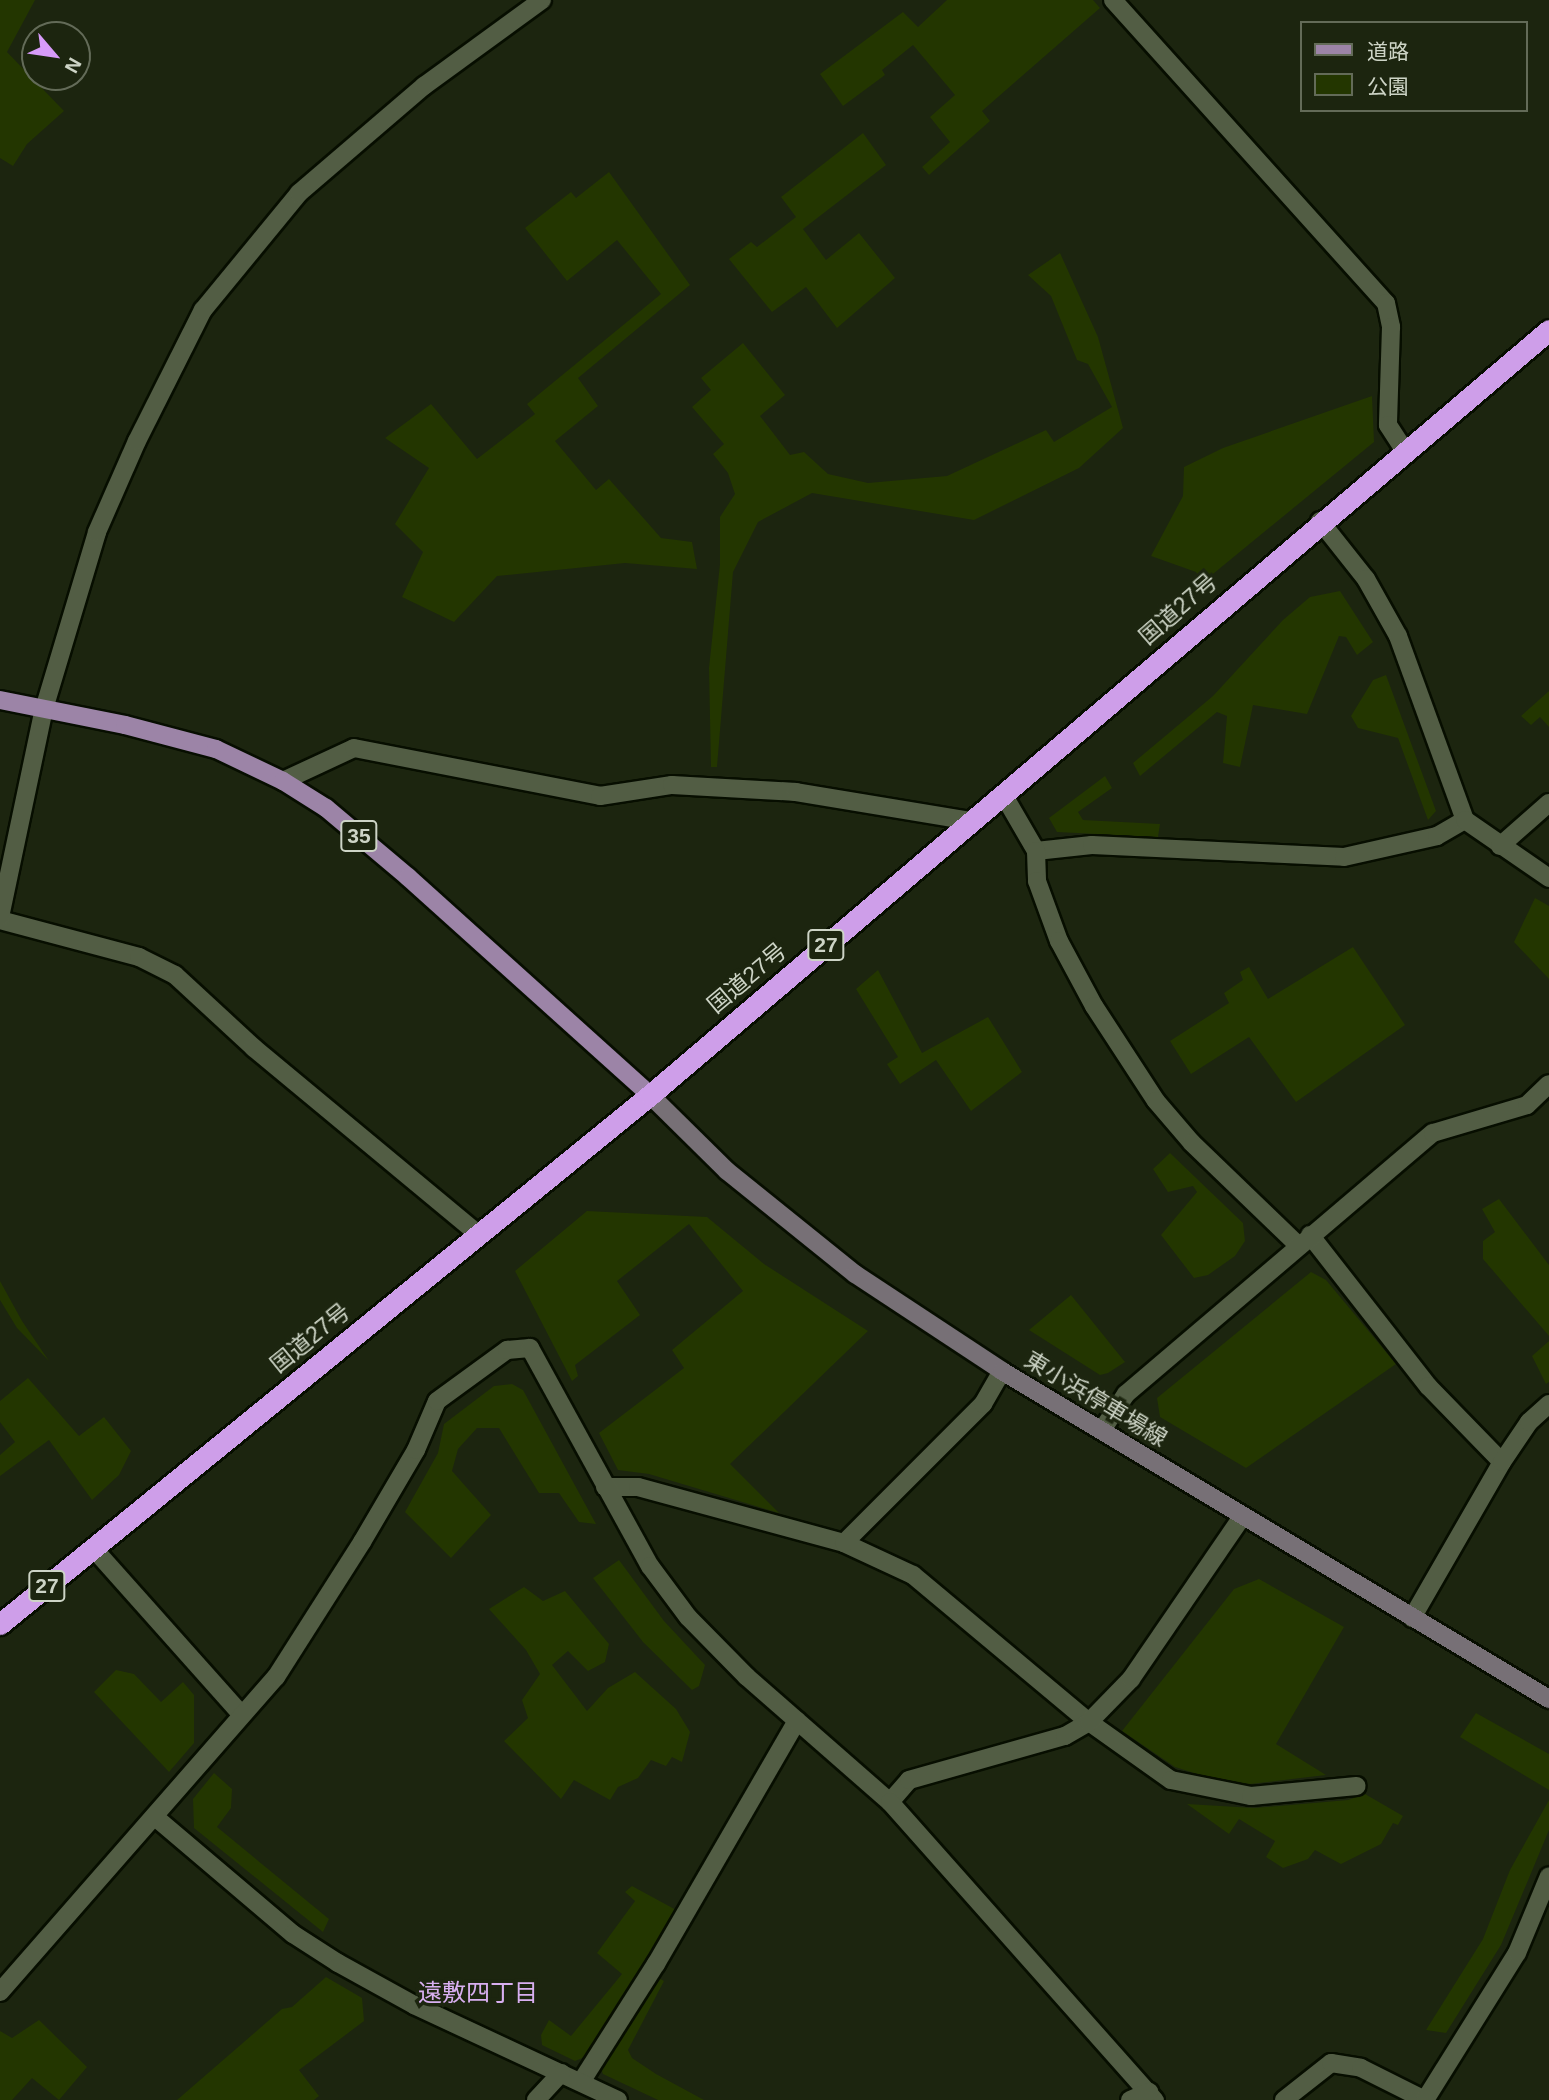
<!DOCTYPE html>
<meta charset="utf-8">
<style>
body{margin:0}
#map{position:relative;width:1549px;height:2100px;overflow:hidden;background:#1c250f;font-family:Arial,"Noto Sans JP",sans-serif}
div>[style]{position:absolute}
[style*='--x']{left:calc(var(--x)*1px);top:calc(var(--y)*1px);width:calc(var(--w)*1px);rotate:calc(var(--a)*1deg)}
.green>*{inset:0;background:#233600}
.roads{filter:drop-shadow(2px 0 #070e00) drop-shadow(-2px 0 #070e00) drop-shadow(0 2px #070e00) drop-shadow(0 -2px #070e00)}
.lane>*{height:18px;margin:-9px;padding:0 9px;transform-origin:9px;border-radius:9px;background:#525d44}
.street>*{height:18px;margin:-9px;padding:0 9px;transform-origin:9px;border-radius:9px;background:#525d44}
.secondary>*{height:18px;margin:-9px;padding:0 9px;transform-origin:9px;border-radius:9px;background:#777076}
.primary>*{height:18px;margin:-9px;padding:0 9px;transform-origin:9px;border-radius:9px;background:#9c84a7}
.highway>*{height:21px;margin:-10.5px;padding:0 10.5px;transform-origin:10.5px;border-radius:10.5px;background:#ce9ee9}
span{translate:-50% -50%;white-space:nowrap;text-align:center;line-height:1.15;-webkit-text-stroke:7px #1c250f;paint-order:stroke}
.shield-label span{padding:2px 5px;background:#1c250f;border:2px solid;border-radius:5px;-webkit-text-stroke-width:0}
.shield-label{font-size:21px;color:#cdd4c6;font-weight:700}
.street-label{font-size:23px;color:#cdd4c6}
.neighbourhood-label{font-size:24px;color:#d8aff0}
.legend{position:absolute;left:1300px;top:21px;width:228px;height:91px;box-sizing:border-box;background:#1c250f;border:2px solid #636b58;margin:0;padding:9px 12px;list-style:none;font-size:21px;color:#cdd4c6}
.legend li{display:flex;align-items:center;gap:14px;height:35px}
.legend b{width:35px;border:2px solid #636b58}
.north{position:absolute;left:21px;top:21px;width:70px;height:70px;box-sizing:border-box;background:#1c250f;border:2px solid #636b58;border-radius:50%;rotate:119deg;font-size:19px;font-weight:700;line-height:28px;text-align:center;color:#cdd4c6}
.north::after{content:'';display:block;margin:auto;width:24px;height:32px;background:#d79bf9;clip-path:polygon(50% 0,100% 100%,50% 72%,0 100%)}
</style>
<div id="map">
<div class="green">
<div style="clip-path:polygon(0 0,35px 0,7px 52px,64px 111px,27px 144px,13px 166px,0 158px)"></div>
<div style="clip-path:polygon(947px 0,1093px 0,1100px 8px,982px 111px,990px 121px,929px 175px,922px 167px,950px 142px,930px 117px,955px 95px,913px 45px,882px 70px,885px 75px,843px 106px,820px 74px,903px 12px,918px 27px)"></div>
<div style="clip-path:polygon(863px 133px,886px 165px,803px 229px,826px 260px,859px 233px,895px 278px,837px 328px,806px 287px,772px 312px,729px 259px,751px 242px,757px 247px,796px 217px,781px 197px)"></div>
<div style="clip-path:polygon(609px 172px,690px 285px,578px 378px,598px 406px,555px 441px,596px 490px,609px 479px,661px 538px,692px 542px,697px 569px,625px 563px,497px 576px,454px 622px,402px 597px,423px 552px,395px 524px,429px 468px,385px 438px,431px 404px,477px 459px,535px 414px,527px 404px,661px 294px,617px 240px,567px 281px,525px 228px,571px 192px,576px 198px)"></div>
<div style="clip-path:polygon(1060px 253px,1098px 337px,1123px 428px,1079px 468px,974px 520px,812px 493px,758px 522px,733px 572px,717px 767px,711px 767px,709px 668px,720px 564px,720px 517px,735px 494px,728px 473px,713px 454px,724px 444px,692px 407px,711px 390px,701px 378px,743px 343px,785px 395px,760px 416px,790px 455px,804px 452px,828px 474px,868px 483px,947px 476px,1046px 430px,1054px 442px,1112px 407px,1088px 364px,1077px 360px,1051px 296px,1028px 275px)"></div>
<div style="clip-path:polygon(1372px 396px,1374px 442px,1202px 583px,1196px 572px,1151px 556px,1183px 496px,1184px 467px,1223px 448px)"></div>
<div style="clip-path:polygon(1340px 591px,1373px 642px,1357px 655px,1346px 637px,1339px 636px,1307px 714px,1253px 705px,1240px 767px,1223px 763px,1227px 716px,1217px 712px,1140px 776px,1133px 763px,1213px 696px,1283px 620px,1310px 597px)"></div>
<div style="clip-path:polygon(1386px 675px,1436px 811px,1428px 820px,1398px 738px,1358px 728px,1351px 716px,1373px 680px)"></div>
<div style="clip-path:polygon(1549px 691px,1549px 727px,1540px 717px,1531px 725px,1521px 716px)"></div>
<div style="clip-path:polygon(1105px 776px,1112px 788px,1078px 812px,1083px 820px,1160px 824px,1158px 837px,1057px 832px,1049px 818px)"></div>
<div style="clip-path:polygon(1535px 898px,1549px 906px,1549px 979px,1514px 942px)"></div>
<div style="clip-path:polygon(1353px 947px,1405px 1025px,1296px 1102px,1249px 1037px,1191px 1074px,1170px 1041px,1229px 1003px,1224px 993px,1243px 980px,1240px 972px,1249px 967px,1268px 999px)"></div>
<div style="clip-path:polygon(878px 970px,922px 1053px,988px 1017px,1022px 1072px,971px 1111px,936px 1060px,900px 1084px,887px 1064px,898px 1057px,856px 989px)"></div>
<div style="clip-path:polygon(1170px 1153px,1243px 1223px,1245px 1241px,1235px 1256px,1208px 1275px,1194px 1278px,1161px 1235px,1197px 1192px,1193px 1186px,1168px 1192px,1153px 1169px)"></div>
<div style="clip-path:polygon(1499px 1199px,1549px 1265px,1549px 1336px,1483px 1259px,1483px 1241px,1495px 1232px,1482px 1209px)"></div>
<div style="clip-path:polygon(587px 1211px,707px 1217px,764px 1264px,868px 1331px,730px 1464px,779px 1513px,649px 1474px,618px 1470px,599px 1433px,684px 1368px,672px 1350px,743px 1291px,689px 1224px,617px 1281px,640px 1315px,575px 1365px,578px 1376px,572px 1381px,515px 1271px)"></div>
<div style="clip-path:polygon(1311px 1272px,1326px 1280px,1396px 1364px,1246px 1468px,1160px 1417px,1157px 1398px)"></div>
<div style="clip-path:polygon(0 1281px,22px 1321px,49px 1361px,17px 1328px,0 1300px)"></div>
<div style="clip-path:polygon(1071px 1295px,1125px 1362px,1108px 1373px,1100px 1375px,1029px 1330px)"></div>
<div style="clip-path:polygon(1549px 1341px,1549px 1382px,1546px 1384px,1532px 1356px)"></div>
<div style="clip-path:polygon(28px 1378px,79px 1436px,104px 1417px,131px 1451px,119px 1475px,92px 1500px,49px 1440px,0 1476px,0 1455px,15px 1442px,0 1422px,0 1401px)"></div>
<div style="clip-path:polygon(512px 1384px,523px 1390px,596px 1524px,579px 1522px,559px 1493px,539px 1493px,499px 1428px,477px 1428px,458px 1449px,452px 1471px,491px 1515px,451px 1558px,405px 1512px,438px 1453px,444px 1424px,494px 1386px)"></div>
<div style="clip-path:polygon(619px 1560px,664px 1621px,705px 1665px,699px 1686px,692px 1690px,643px 1642px,593px 1578px)"></div>
<div style="clip-path:polygon(1259px 1579px,1344px 1627px,1276px 1744px,1326px 1775px,1250px 1784px,1213px 1779px,1175px 1767px,1122px 1731px,1234px 1589px)"></div>
<div style="clip-path:polygon(524px 1587px,543px 1601px,565px 1591px,609px 1644px,605px 1662px,588px 1671px,568px 1651px,552px 1665px,587px 1711px,608px 1688px,635px 1672px,676px 1709px,690px 1732px,682px 1762px,672px 1757px,666px 1766px,651px 1760px,638px 1778px,618px 1787px,610px 1800px,574px 1780px,561px 1799px,504px 1741px,528px 1718px,522px 1700px,540px 1674px,526px 1650px,489px 1609px)"></div>
<div style="clip-path:polygon(116px 1670px,134px 1674px,161px 1702px,183px 1682px,194px 1695px,194px 1743px,169px 1772px,94px 1692px)"></div>
<div style="clip-path:polygon(1476px 1713px,1549px 1754px,1549px 1790px,1460px 1737px)"></div>
<div style="clip-path:polygon(214px 1773px,232px 1789px,231px 1808px,217px 1827px,329px 1919px,323px 1932px,194px 1828px,193px 1799px)"></div>
<div style="clip-path:polygon(1365px 1794px,1403px 1816px,1398px 1825px,1393px 1823px,1381px 1844px,1341px 1864px,1315px 1850px,1308px 1859px,1283px 1868px,1266px 1857px,1275px 1841px,1239px 1819px,1229px 1834px,1187px 1804px,1254px 1808px,1348px 1800px)"></div>
<div style="clip-path:polygon(1549px 1800px,1549px 1830px,1501px 1945px,1446px 2033px,1426px 2030px,1483px 1939px,1510px 1870px)"></div>
<div style="clip-path:polygon(632px 1886px,678px 1911px,590px 2055px,575px 2061px,542px 2045px,541px 2035px,549px 2020px,571px 2036px,622px 1974px,597px 1953px,635px 1901px,625px 1892px)"></div>
<div style="clip-path:polygon(655px 1976px,664px 1981px,628px 2050px,632px 2058px,656px 2074px,704px 2100px,658px 2100px,603px 2074px,600px 2066px)"></div>
<div style="clip-path:polygon(326px 1977px,362px 1998px,364px 2021px,299px 2070px,319px 2096px,314px 2100px,177px 2100px,282px 2009px,292px 2007px)"></div>
<div style="clip-path:polygon(39px 2020px,87px 2067px,59px 2100px,32px 2078px,12px 2100px,0 2100px,0 2031px,12px 2038px)"></div>
</div>
<div class="roads">
<div class="lane">
<div style="--x:1113;--y:0;--w:408;--a:48"></div>
<div style="--x:1386;--y:303;--w:25;--a:78"></div>
<div style="--x:1391;--y:327;--w:98;--a:91.8"></div>
<div style="--x:1388;--y:425;--w:31;--a:57"></div>
<div style="--x:283;--y:781;--w:78;--a:-24.9"></div>
<div style="--x:354;--y:748;--w:251;--a:11"></div>
<div style="--x:600;--y:796;--w:73;--a:-8.7"></div>
<div style="--x:672;--y:785;--w:124;--a:3.2"></div>
<div style="--x:796;--y:792;--w:178;--a:9.4"></div>
<div style="--x:1036;--y:851;--w:56;--a:-6.1"></div>
<div style="--x:1092;--y:845;--w:252;--a:2.7"></div>
<div style="--x:1344;--y:857;--w:95;--a:-12.7"></div>
<div style="--x:1437;--y:836;--w:32;--a:-30"></div>
<div style="--x:0;--y:920;--w:144;--a:14.9"></div>
<div style="--x:139;--y:957;--w:40;--a:26.6"></div>
<div style="--x:175;--y:975;--w:108;--a:42.7"></div>
<div style="--x:254;--y:1048;--w:291;--a:39.7"></div>
<div style="--x:1310;--y:1235;--w:192;--a:52"></div>
<div style="--x:1428;--y:1386;--w:106;--a:45.8"></div>
<div style="--x:605;--y:1487;--w:33;--a:0"></div>
<div style="--x:638;--y:1487;--w:213;--a:15.2"></div>
<div style="--x:844;--y:1543;--w:76;--a:24.9"></div>
<div style="--x:913;--y:1575;--w:229;--a:39.9"></div>
<div style="--x:1089;--y:1722;--w:100;--a:35.3"></div>
<div style="--x:1171;--y:1780;--w:82;--a:11.3"></div>
<div style="--x:1251;--y:1796;--w:106;--a:-5.4"></div>
<div style="--x:844;--y:1543;--w:197;--a:-45"></div>
<div style="--x:983;--y:1404;--w:38;--a:-60"></div>
<div style="--x:1412;--y:1618;--w:180;--a:-60"></div>
<div style="--x:1502;--y:1462;--w:48;--a:-56"></div>
<div style="--x:1529;--y:1422;--w:27;--a:-42"></div>
<div style="--x:581;--y:2082;--w:140;--a:-57.6"></div>
<div style="--x:656;--y:1964;--w:281;--a:-59.9"></div>
</div>
<div class="street">
<div style="--x:1320;--y:521;--w:74;--a:51.6"></div>
<div style="--x:1366;--y:579;--w:65;--a:60.7"></div>
<div style="--x:1398;--y:636;--w:196;--a:70"></div>
<div style="--x:1465;--y:820;--w:102;--a:34.6"></div>
<div style="--x:1003;--y:794;--w:66;--a:59.9"></div>
<div style="--x:1036;--y:851;--w:30;--a:88"></div>
<div style="--x:1037;--y:881;--w:64;--a:69.9"></div>
<div style="--x:1059;--y:941;--w:74;--a:61.7"></div>
<div style="--x:1094;--y:1006;--w:113;--a:56.9"></div>
<div style="--x:1156;--y:1101;--w:55;--a:49.4"></div>
<div style="--x:1192;--y:1143;--w:147;--a:43.9"></div>
<div style="--x:1500;--y:846;--w:65;--a:-41.3"></div>
<div style="--x:0;--y:917;--w:213;--a:-78.1"></div>
<div style="--x:44;--y:709;--w:185;--a:-73.3"></div>
<div style="--x:97;--y:532;--w:99;--a:-66.3"></div>
<div style="--x:137;--y:441;--w:147;--a:-63.3"></div>
<div style="--x:203;--y:310;--w:151;--a:-50.6"></div>
<div style="--x:299;--y:193;--w:165;--a:-40.6"></div>
<div style="--x:424;--y:86;--w:146;--a:-36.1"></div>
<div style="--x:1102;--y:1430;--w:43;--a:-56.3"></div>
<div style="--x:1126;--y:1394;--w:403;--a:-40.4"></div>
<div style="--x:1433;--y:1133;--w:98;--a:-16.6"></div>
<div style="--x:1527;--y:1105;--w:30;--a:-44"></div>
<div style="--x:94;--y:1549;--w:222;--a:48.3"></div>
<div style="--x:890;--y:1802;--w:29;--a:-49"></div>
<div style="--x:909;--y:1780;--w:162;--a:-15.8"></div>
<div style="--x:1065;--y:1736;--w:28;--a:-30"></div>
<div style="--x:1089;--y:1722;--w:60;--a:-45.7"></div>
<div style="--x:1131;--y:1679;--w:196;--a:-55.6"></div>
<div style="--x:155;--y:1817;--w:181;--a:40.3"></div>
<div style="--x:293;--y:1934;--w:54;--a:32.8"></div>
<div style="--x:338;--y:1963;--w:87;--a:28.9"></div>
<div style="--x:414;--y:2005;--w:225;--a:25"></div>
<div style="--x:0;--y:1992;--w:419;--a:-48.8"></div>
<div style="--x:276;--y:1677;--w:160;--a:-57.5"></div>
<div style="--x:362;--y:1542;--w:107;--a:-59.6"></div>
<div style="--x:416;--y:1450;--w:53;--a:-66.8"></div>
<div style="--x:437;--y:1401;--w:87;--a:-36.1"></div>
<div style="--x:507;--y:1350;--w:23;--a:-5"></div>
<div style="--x:530;--y:1348;--w:249;--a:61.2"></div>
<div style="--x:650;--y:1566;--w:64;--a:53.3"></div>
<div style="--x:688;--y:1617;--w:84;--a:45.5"></div>
<div style="--x:747;--y:1677;--w:190;--a:41.2"></div>
<div style="--x:890;--y:1802;--w:399;--a:48.4"></div>
<div style="--x:536;--y:2100;--w:37;--a:-47"></div>
<div style="--x:1130;--y:2100;--w:21;--a:-23"></div>
<div style="--x:1284;--y:2100;--w:60;--a:-38.2"></div>
<div style="--x:1331;--y:2063;--w:30;--a:9"></div>
<div style="--x:1361;--y:2068;--w:72;--a:26.6"></div>
<div style="--x:1425;--y:2100;--w:173;--a:-58"></div>
<div style="--x:1517;--y:1953;--w:83;--a:-67.4"></div>
</div>
<div class="secondary">
<div style="--x:650;--y:1095;--w:108;--a:44.6"></div>
<div style="--x:727;--y:1171;--w:164;--a:38.8"></div>
<div style="--x:855;--y:1274;--w:176;--a:33.4"></div>
<div style="--x:1002;--y:1371;--w:638;--a:30.95"></div>
</div>
<div class="primary">
<div style="--x:0;--y:700;--w:127;--a:11.3"></div>
<div style="--x:125;--y:725;--w:94;--a:14.8"></div>
<div style="--x:216;--y:749;--w:74;--a:25.5"></div>
<div style="--x:283;--y:781;--w:51;--a:32.1"></div>
<div style="--x:326;--y:808;--w:107;--a:40.1"></div>
<div style="--x:408;--y:877;--w:326;--a:42"></div>
</div>
<div class="highway">
<div style="--x:0;--y:1624;--w:838;--a:-39.14"></div>
<div style="--x:650;--y:1095;--w:1180;--a:-40.4"></div>
</div>
</div>
<div class="shield-label">
<span style="left:359px;top:836px">35</span>
<span style="left:826px;top:945px">27</span>
<span style="left:47px;top:1586px">27</span>
</div>
<div class="street-label">
<span style="left:1178px;top:609px;rotate:-41deg">国道27号</span>
<span style="left:747px;top:978px;rotate:-40deg">国道27号</span>
<span style="left:310px;top:1338px;rotate:-39deg">国道27号</span>
<span style="left:1096px;top:1399px;rotate:31deg">東小浜停車場線</span>
</div>
<div class="neighbourhood-label">
<span style="left:478px;top:1993px">遠敷四丁目</span>
</div>
<ul class="legend">
<li><b style="height:9px;background:#9c84a7"></b>道路</li>
<li><b style="height:19px;background:#233600"></b>公園</li>
</ul>
<div class="north">N</div>
</div>
